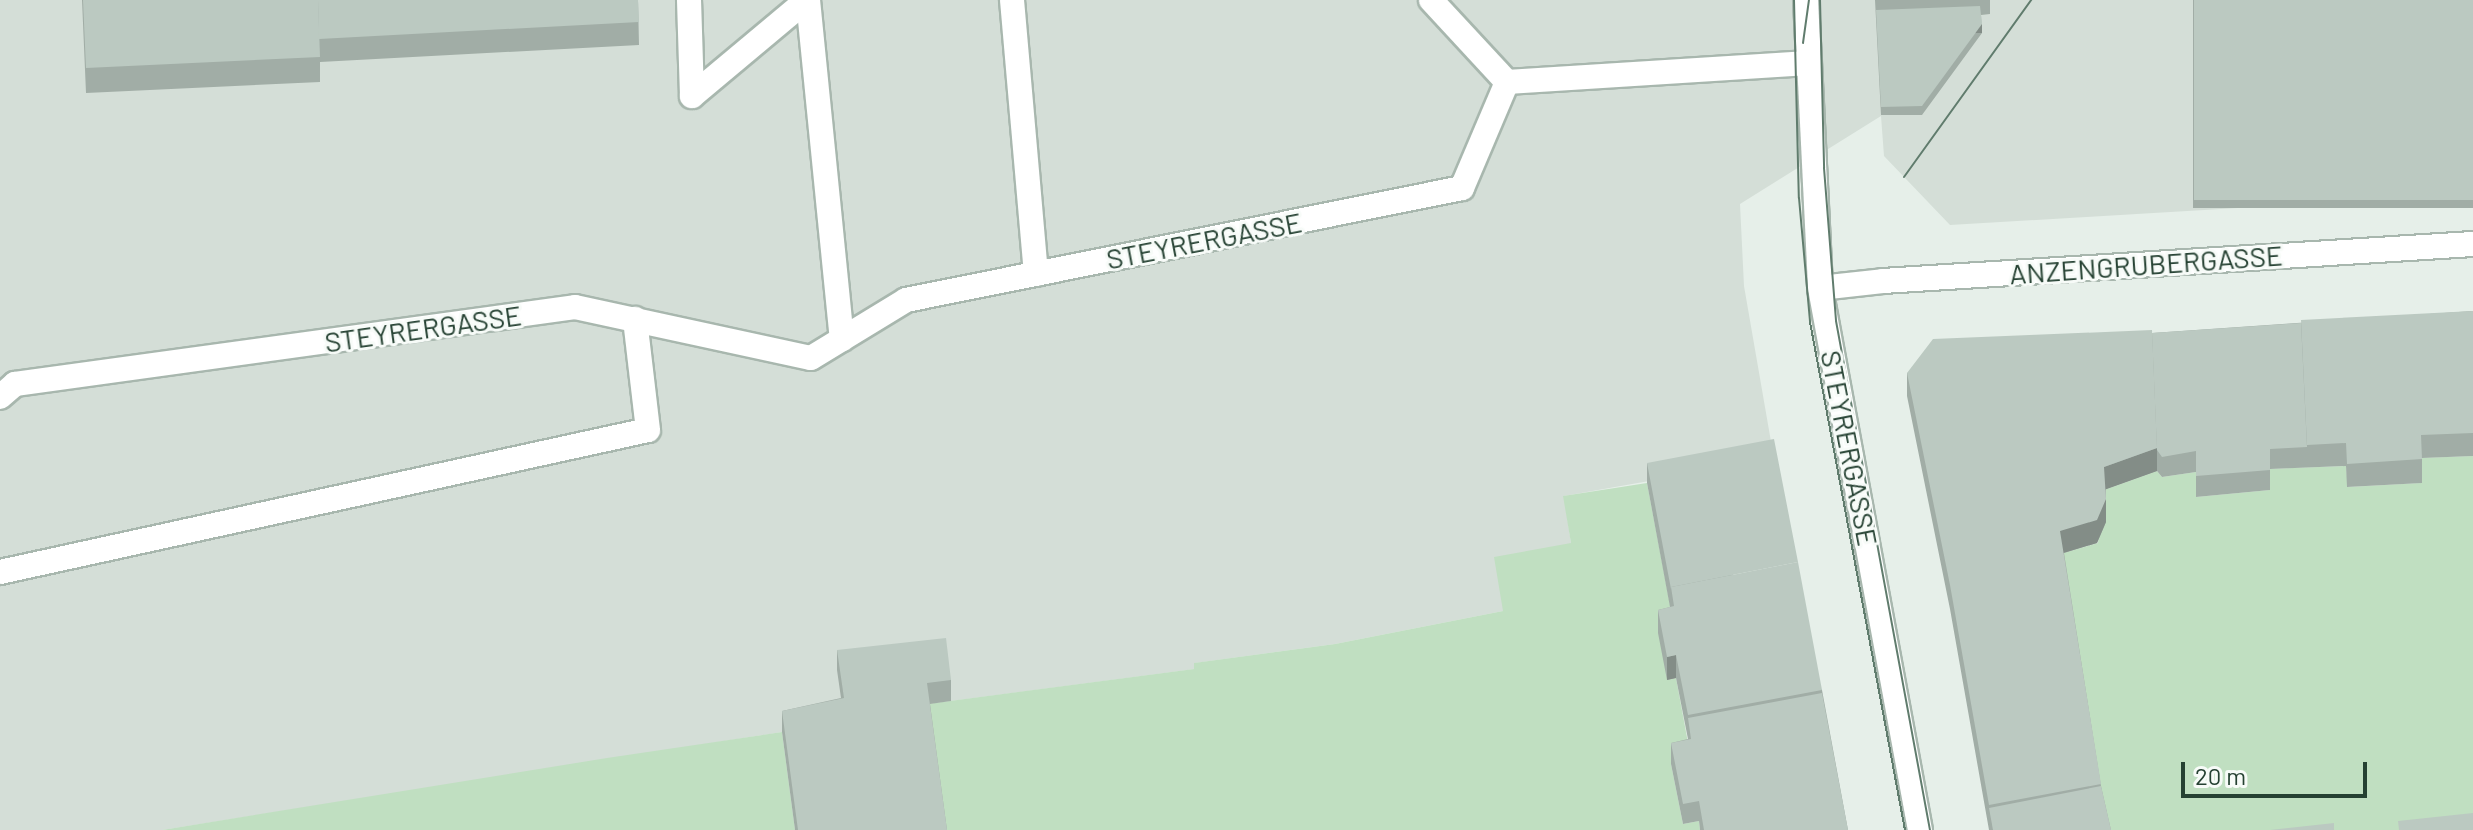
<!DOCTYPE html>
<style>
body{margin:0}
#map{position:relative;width:2473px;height:830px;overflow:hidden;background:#e6efe9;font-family:Barlow,sans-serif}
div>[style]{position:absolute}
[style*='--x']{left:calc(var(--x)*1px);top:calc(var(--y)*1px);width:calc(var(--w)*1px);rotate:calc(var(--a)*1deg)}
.built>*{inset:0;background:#d4ded7}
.green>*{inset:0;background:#c0dfc1}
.roads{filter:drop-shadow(2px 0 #a8b7ae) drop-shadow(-2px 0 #a8b7ae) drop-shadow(0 2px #a8b7ae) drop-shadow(0 -2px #a8b7ae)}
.service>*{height:24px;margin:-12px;padding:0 12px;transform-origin:12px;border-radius:12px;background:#fff}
.minor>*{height:24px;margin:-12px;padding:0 12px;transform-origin:12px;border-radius:12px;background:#fff}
.tram>*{height:2px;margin:-1px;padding:0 1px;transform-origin:1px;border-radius:1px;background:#607c6d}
.wall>*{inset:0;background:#a1ada6;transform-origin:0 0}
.shaded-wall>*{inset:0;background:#838d87;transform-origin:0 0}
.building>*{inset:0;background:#bbc9c1;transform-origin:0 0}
span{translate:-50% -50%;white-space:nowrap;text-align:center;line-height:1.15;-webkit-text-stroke:6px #f7fbf8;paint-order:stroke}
.street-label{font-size:28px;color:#254132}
.scale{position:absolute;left:2181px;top:762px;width:186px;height:36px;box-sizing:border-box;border:4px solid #254132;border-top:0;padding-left:10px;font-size:24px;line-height:28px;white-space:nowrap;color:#254132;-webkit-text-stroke:6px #f7fbf8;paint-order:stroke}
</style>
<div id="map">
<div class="built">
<div style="clip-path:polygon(0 0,2473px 0,2473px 194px,1950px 225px,1884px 156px,1881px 116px,1740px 204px,1744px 286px,1774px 459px,1564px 496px,1571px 543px,1503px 611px,1335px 644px,1195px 663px,1195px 669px,951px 701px,946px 659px,844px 718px,782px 732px,162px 830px,0 830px)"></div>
</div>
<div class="green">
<div style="clip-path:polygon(2473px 456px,2473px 830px,2106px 830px,2060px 554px,2098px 543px,2104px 490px,2157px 471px,2162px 477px,2196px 472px,2196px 497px,2270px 490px,2270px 469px,2346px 466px,2348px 487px,2421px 483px,2421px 458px)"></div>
<div style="clip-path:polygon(1647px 483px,1671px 610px,1667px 680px,1676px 678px,1691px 759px,1671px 764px,1683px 824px,1699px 821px,1700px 830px,944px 830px,927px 704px,1194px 669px,1194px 663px,1335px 644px,1503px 611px,1494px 557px,1571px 543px,1563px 496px)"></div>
<div style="clip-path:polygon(782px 732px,795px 830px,162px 830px,607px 758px)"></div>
</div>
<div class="roads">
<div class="service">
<div style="--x:689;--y:0;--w:96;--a:88.2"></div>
<div style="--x:808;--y:0;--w:341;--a:84.3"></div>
<div style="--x:1012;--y:0;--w:275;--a:85"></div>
<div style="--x:1431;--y:0;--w:112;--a:47.2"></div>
<div style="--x:1507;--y:82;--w:302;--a:-3.6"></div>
<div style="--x:692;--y:96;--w:150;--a:-39.9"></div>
<div style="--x:0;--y:397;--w:20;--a:-41"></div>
<div style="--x:15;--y:384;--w:565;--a:-7.83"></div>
<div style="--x:575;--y:307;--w:241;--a:12.2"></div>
<div style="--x:811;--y:358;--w:111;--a:-31.4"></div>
<div style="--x:906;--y:300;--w:567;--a:-11.39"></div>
<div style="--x:1462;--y:188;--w:115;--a:-67"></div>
<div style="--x:0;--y:572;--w:663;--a:-12.36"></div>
<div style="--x:648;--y:430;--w:112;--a:-96.7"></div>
</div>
<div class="minor">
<div style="--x:1806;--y:0;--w:288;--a:87.2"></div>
<div style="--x:1820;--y:288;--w:551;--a:79.55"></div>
<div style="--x:1820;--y:288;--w:63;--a:-6.3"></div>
<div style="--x:1883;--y:281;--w:591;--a:-3.59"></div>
</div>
</div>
<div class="tram">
<div style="--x:1794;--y:0;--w:198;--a:88.6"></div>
<div style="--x:1799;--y:198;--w:124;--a:84.9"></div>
<div style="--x:1810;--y:322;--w:517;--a:79.41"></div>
<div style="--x:1820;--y:0;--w:168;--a:88.6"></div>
<div style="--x:1824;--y:168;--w:153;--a:85.5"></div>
<div style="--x:1836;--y:321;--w:518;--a:79.54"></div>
<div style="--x:1803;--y:43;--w:43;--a:-82.1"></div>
<div style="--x:1904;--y:177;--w:218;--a:-54.3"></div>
</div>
<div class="wall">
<div style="clip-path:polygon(82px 0,638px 0,639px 45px,320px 62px,320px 82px,86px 93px)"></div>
<div style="clip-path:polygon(1875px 0,1990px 0,1990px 14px,1981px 15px,1982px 33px,1922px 115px,1881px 115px)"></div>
<div style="left:2193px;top:0;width:280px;height:208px"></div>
<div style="clip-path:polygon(2473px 311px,2473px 456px,2422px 458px,2422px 483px,2347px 487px,2346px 466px,2270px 469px,2270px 490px,2196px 497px,2196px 472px,2162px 477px,2157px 471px,2106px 489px,2106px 522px,2097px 543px,2064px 553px,2101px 786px,2111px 830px,1989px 830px,1950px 609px,1907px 396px,1907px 373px,2152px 333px)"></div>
<div style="clip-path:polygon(1647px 463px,1822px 690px,1848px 830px,1700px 830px,1699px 821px,1683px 824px,1671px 764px,1671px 743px,1688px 739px,1676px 678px,1667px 680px,1658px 633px,1658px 610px,1670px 607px,1647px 483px)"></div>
<div style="clip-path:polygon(837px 650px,951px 680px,951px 701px,930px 704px,947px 830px,795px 830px,782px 732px,782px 711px,841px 698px,837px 670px)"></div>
</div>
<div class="shaded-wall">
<div style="left:1982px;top:24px;width:9px;height:102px;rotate:90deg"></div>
<div style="clip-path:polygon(2157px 448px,2157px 471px,2104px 490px,2104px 467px)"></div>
<div style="clip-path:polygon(2106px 499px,2106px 522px,2097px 543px,2060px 554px,2060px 531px)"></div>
<div style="clip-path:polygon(1676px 655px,1676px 678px,1667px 680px,1667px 657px)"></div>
</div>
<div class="building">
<div style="clip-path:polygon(83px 0,318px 0,320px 57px,86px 68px)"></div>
<div style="clip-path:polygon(318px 0,638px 0,639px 22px,319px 39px)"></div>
<div style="left:2194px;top:0;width:279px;height:200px"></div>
<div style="clip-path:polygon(1980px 6px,1982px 24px,1922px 106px,1881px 107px,1876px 10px)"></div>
<div style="clip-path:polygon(2473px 311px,2473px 433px,2421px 435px,2422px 459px,2347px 464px,2346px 443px,2307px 445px,2301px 320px)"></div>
<div style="clip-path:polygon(2301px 323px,2307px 447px,2270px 449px,2270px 470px,2196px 476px,2196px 451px,2162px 457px,2157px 450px,2152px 333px)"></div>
<div style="clip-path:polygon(2152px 330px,2157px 448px,2104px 467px,2106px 499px,2097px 520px,2060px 531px,2101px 784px,1989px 805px,1950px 585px,1907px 373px,1933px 339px)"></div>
<div style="clip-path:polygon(1774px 439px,1798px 562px,1671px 587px,1671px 589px,1647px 463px)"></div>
<div style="clip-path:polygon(1798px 562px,1822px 690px,1688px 715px,1676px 655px,1667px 657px,1658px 610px,1674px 606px,1671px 587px)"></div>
<div style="clip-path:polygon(946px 638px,951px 680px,927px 683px,947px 830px,798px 830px,782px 711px,844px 698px,837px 650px)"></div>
<div style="clip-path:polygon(1822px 693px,1848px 830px,1704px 830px,1699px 801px,1683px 804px,1671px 743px,1691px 739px,1688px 718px)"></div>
<div style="clip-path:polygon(2101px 786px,2111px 830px,1993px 830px,1989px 808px)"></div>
<div style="clip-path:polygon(2473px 813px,2473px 830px,2399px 830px,2398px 821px)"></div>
<div style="clip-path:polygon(2334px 823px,2334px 830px,2270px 830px)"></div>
</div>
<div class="street-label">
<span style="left:1204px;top:240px;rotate:-11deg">STEYRERGASSE</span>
<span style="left:2146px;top:264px;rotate:-4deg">ANZENGRUBERGASSE</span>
<span style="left:423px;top:328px;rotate:-8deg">STEYRERGASSE</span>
<span style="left:1850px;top:448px;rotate:79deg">STEYRERGASSE</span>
</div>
<div class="scale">20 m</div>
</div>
